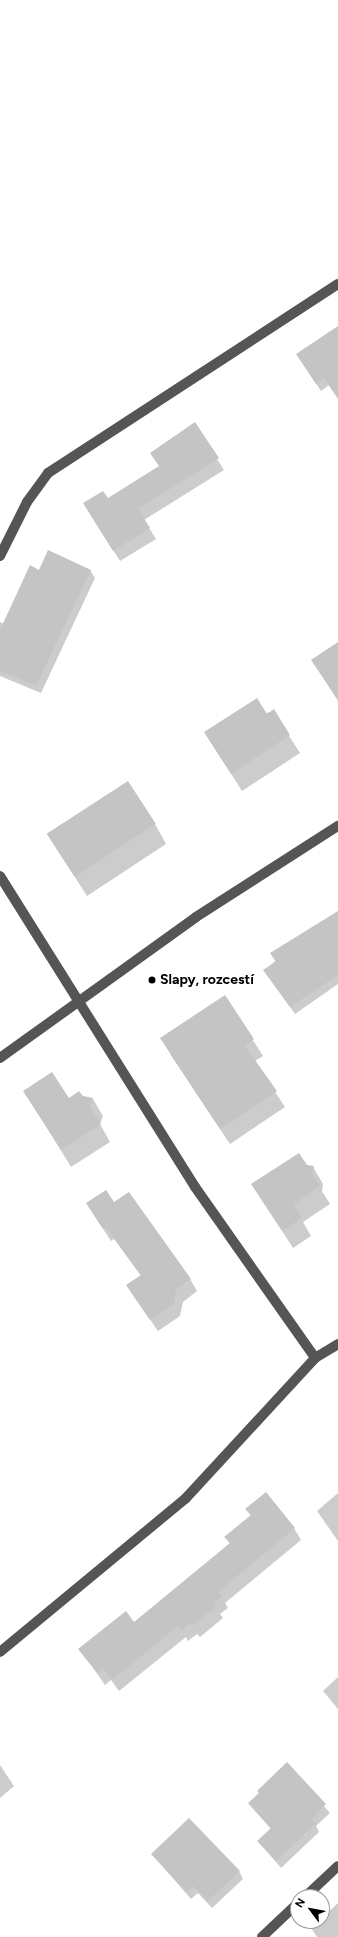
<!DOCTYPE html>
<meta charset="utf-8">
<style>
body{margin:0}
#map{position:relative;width:338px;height:1937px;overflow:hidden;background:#fff;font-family:Figtree,sans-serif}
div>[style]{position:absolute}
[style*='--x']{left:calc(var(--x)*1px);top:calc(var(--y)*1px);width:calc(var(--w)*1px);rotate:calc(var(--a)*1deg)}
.shadow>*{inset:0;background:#0003}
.building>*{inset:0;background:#c4c4c4;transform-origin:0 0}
.minor>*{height:10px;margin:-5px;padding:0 5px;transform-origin:5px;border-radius:5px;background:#555}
.dots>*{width:11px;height:11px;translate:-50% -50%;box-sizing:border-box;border:2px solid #fff;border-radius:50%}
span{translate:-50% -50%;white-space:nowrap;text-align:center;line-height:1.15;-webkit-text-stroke:3px #fff;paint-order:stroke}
.poi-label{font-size:14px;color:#000;font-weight:700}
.left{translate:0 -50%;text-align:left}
.north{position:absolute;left:290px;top:1889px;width:40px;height:40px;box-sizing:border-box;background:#fff;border:1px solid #999;border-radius:50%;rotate:302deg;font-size:11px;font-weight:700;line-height:16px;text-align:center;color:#000}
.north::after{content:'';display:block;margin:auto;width:14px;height:18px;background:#000;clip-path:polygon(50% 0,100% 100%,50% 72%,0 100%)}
</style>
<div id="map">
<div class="shadow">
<div style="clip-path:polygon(338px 332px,338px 398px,329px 385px,321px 391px,297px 355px)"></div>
<div style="clip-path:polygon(195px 424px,224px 470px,144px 520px,156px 539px,120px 561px,91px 515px,108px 500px,160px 467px)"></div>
<div style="clip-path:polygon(90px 570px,95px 578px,41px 693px,0 676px,0 622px,4px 624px,40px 571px)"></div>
<div style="clip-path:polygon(338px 643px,338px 701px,312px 660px)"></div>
<div style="clip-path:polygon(273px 711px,300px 753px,242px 791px,205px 733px)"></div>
<div style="clip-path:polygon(155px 824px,166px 844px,87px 896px,48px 835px)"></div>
<div style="clip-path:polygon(338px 911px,338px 984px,295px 1014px,264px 970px)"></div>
<div style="clip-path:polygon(225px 996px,263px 1056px,255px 1061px,285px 1107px,230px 1144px,170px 1054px)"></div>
<div style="clip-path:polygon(83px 1097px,93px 1099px,103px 1116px,100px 1124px,110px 1142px,71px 1167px,35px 1108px)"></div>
<div style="clip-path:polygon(306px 1165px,313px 1167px,323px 1184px,322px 1191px,330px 1204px,303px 1222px,311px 1236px,293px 1248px,252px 1184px)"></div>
<div style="clip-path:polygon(114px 1203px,190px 1279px,197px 1291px,183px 1302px,180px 1316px,158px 1331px,135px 1298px,141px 1276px,114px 1239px,111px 1241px,87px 1204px)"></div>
<div style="clip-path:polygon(338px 1493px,338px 1541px,317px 1511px)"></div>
<div style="clip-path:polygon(247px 1509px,294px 1528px,301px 1540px,225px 1603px,228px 1608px,220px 1614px,223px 1618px,200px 1637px,197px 1634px,188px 1641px,186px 1637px,119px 1691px,111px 1680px,105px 1685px,80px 1649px,134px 1623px,230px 1544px,226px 1537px,251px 1516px)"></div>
<div style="clip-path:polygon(338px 1677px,338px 1709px,323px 1691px)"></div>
<div style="clip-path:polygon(287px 1764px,330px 1813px,316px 1826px,319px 1832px,281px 1868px,258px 1841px,271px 1829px,249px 1804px)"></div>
<div style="clip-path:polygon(0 1765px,14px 1786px,0 1798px)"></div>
<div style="clip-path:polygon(152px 1854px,239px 1871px,243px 1879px,212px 1908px,198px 1893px,191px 1899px)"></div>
<div style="clip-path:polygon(338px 1903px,338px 1937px,317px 1937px,311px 1928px,322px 1921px,322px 1918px)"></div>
</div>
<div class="building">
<div style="clip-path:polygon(338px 326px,338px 399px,324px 378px,316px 384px,296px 354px)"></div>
<div style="clip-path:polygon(195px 422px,219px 458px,138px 509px,150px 528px,113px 551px,83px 503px,103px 491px,108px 498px,159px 466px,150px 453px)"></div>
<div style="clip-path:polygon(48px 550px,91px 570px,36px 686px,0 671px,0 630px,30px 565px,39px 570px)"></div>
<div style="clip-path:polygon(338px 642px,338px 700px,311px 660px)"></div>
<div style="clip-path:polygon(257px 698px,267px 714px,274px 709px,290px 735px,231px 774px,204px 732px)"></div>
<div style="left:128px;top:781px;width:51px;height:97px;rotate:57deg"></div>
<div style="clip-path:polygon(338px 911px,338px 975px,290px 1007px,263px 970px,276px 962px,270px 953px)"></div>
<div style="clip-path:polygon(225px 995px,254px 1039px,245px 1046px,277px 1091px,220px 1129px,160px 1038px)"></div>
<div style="clip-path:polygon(52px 1072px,69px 1098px,79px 1091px,83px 1096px,93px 1098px,90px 1107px,101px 1124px,61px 1150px,23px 1091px)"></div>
<div style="clip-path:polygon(299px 1153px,307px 1165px,314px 1166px,312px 1174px,320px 1186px,294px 1204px,302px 1218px,282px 1231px,251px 1184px)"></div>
<div style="clip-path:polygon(106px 1190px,114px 1202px,129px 1192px,191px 1279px,176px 1289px,174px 1304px,150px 1320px,126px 1285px,141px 1275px,106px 1227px,103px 1229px,86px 1203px)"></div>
<div style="clip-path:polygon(266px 1492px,295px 1528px,219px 1591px,222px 1596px,214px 1603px,217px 1606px,192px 1626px,190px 1623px,181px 1630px,178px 1626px,112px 1680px,104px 1669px,98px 1674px,78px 1649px,126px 1611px,134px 1622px,230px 1543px,224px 1537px,251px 1515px,245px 1509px)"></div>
<div style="clip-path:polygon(287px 1762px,326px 1804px,311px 1819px,316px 1823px,276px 1861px,257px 1841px,271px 1828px,248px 1803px,259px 1793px,257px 1791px)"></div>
<div style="clip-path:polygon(189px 1818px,240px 1871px,208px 1901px,193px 1886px,186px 1892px,151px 1854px)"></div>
</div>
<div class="minor">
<div style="--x:0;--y:556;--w:60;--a:-63.4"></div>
<div style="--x:27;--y:502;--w:36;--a:-54"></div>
<div style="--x:48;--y:473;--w:346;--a:-33.1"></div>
<div style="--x:0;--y:876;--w:367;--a:57.9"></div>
<div style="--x:195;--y:1187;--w:209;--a:54.9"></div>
<div style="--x:0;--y:1058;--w:241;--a:-35.7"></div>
<div style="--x:196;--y:917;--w:169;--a:-32.7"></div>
<div style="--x:0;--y:1652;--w:241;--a:-39.6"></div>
<div style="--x:186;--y:1498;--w:190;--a:-47.3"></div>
<div style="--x:315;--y:1358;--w:27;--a:-31"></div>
<div style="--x:305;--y:1897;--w:45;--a:-43.2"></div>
<div style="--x:262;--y:1937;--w:50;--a:-43.4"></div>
</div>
<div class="dots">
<div style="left:152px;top:980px;background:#000"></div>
</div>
<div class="poi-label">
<span class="left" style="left:160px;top:980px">Slapy, rozcestí</span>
</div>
<div class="north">N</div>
</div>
